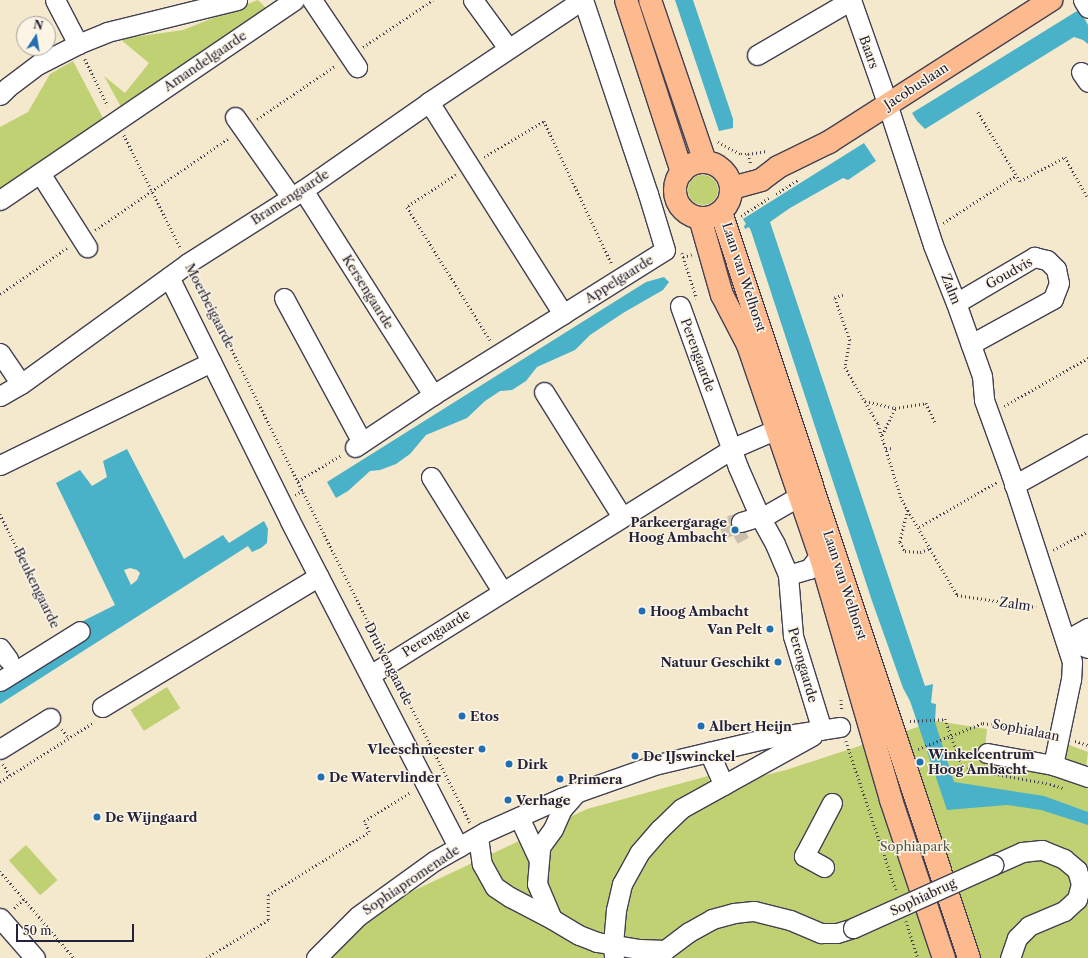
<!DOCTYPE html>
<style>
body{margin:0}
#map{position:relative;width:1088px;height:958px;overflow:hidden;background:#f4e8cd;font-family:"Libre Caslon Text",serif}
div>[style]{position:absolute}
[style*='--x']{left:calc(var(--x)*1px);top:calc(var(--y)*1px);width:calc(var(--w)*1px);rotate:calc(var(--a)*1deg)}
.green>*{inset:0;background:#c0d173;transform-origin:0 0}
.round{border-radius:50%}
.water>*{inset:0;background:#49b1c8}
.minor-tunnel>*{height:19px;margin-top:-9.5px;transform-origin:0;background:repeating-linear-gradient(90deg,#cac0b0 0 19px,transparent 0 29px)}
.path>*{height:2.5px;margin-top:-1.25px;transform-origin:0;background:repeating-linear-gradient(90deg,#424051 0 1px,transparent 0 4px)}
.roads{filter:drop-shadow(1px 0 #424051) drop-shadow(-1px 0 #424051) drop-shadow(0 1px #424051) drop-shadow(0 -1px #424051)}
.minor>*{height:19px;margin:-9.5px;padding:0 9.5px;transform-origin:9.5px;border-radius:9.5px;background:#fff}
.major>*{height:22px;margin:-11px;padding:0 11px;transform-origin:11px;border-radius:11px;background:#fcba8e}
.major>.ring{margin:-11px;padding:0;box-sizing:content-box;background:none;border:22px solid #fcba8e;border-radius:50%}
.bridges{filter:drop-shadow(1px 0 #424051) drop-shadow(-1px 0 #424051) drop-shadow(0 1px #424051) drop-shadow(0 -1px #424051)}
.minor-bridge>*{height:19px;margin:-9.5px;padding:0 9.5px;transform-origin:9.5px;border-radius:9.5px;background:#fff}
.dots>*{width:11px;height:11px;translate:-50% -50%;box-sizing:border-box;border:2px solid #fcf5e5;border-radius:50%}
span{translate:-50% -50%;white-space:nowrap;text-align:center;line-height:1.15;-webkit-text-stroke:3px #fcf5e5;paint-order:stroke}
.street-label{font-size:13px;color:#22223b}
.poi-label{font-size:13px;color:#22223b;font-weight:700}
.right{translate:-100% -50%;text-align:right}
.left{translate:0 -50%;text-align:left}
.park-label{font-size:13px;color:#51574c}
.north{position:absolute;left:16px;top:16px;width:40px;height:40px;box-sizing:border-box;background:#fcf5e5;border:1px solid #a5a1a1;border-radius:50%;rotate:12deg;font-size:11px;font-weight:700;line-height:16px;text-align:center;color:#22223b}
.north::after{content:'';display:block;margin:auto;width:14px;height:18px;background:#1f6fb2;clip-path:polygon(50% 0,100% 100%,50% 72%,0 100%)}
.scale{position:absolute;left:16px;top:924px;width:118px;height:18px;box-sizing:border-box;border:2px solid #22223b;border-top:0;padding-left:5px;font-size:12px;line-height:14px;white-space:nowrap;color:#22223b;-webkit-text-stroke:3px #fcf5e5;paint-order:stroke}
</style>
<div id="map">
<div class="green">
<div style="clip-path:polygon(258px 0,266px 8px,121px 107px,104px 76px,125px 93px,149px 63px,120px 39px,183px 30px)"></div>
<div style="clip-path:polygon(73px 61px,104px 120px,0 191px,0 127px,28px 112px,50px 74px)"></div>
<div class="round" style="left:688px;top:175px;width:30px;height:30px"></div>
<div style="left:167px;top:687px;width:25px;height:43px;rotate:58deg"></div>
<div style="clip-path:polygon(936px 721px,987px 729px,984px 757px,1088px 782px,1088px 958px,318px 958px,396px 899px,587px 809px,708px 776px,711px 789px,786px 770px)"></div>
<div style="clip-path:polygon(1064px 743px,1088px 752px,1086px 768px,1065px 760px,1062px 756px)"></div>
<div style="left:26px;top:845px;width:47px;height:23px;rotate:48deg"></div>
</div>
<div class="water">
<div style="clip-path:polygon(675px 0,693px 0,733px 119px,733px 128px,719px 131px)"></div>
<div style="clip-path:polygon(1077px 11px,1081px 13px,1088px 25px,1088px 44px,1083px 40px,1074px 37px,925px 129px,917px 121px,912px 113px)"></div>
<div style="clip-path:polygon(864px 143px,876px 161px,848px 180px,843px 178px,790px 208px,770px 222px,925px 686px,933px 684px,931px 703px,936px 704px,935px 722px,954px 782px,1044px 796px,1088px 812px,1088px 825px,1041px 810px,1007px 805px,947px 810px,910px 701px,903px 688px,872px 601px,751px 231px,749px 227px,745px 229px,744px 226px,746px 224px,743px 219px)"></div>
<div style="clip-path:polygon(664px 277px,669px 282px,663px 290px,623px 313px,590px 335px,575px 350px,537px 367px,526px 381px,512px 390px,500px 391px,485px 401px,467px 418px,426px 435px,410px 454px,396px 464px,380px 470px,370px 471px,348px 491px,336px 498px,327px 482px,646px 282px)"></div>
<div style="clip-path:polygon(evenodd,127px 449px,184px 559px,223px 535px,229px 543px,264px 521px,268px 529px,267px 543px,261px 548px,252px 552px,248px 546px,0 704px,0 689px,79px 623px,115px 605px,56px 483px,80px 470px,92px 486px,107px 477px,103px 461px,127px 449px,130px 568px,137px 570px,140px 573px,137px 580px,131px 585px,124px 570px,130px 568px)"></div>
</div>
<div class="minor-tunnel">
<div style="--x:741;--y:522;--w:12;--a:166"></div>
<div style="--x:729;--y:525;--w:11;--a:68"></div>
<div style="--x:733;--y:535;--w:13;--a:-29"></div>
</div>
<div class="path">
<div style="--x:363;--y:47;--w:84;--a:-33.9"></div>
<div style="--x:85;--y:59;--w:52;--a:63.9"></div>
<div style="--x:978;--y:112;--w:81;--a:58.7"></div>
<div style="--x:1020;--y:181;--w:51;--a:-28.1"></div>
<div style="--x:1065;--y:157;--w:47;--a:60.7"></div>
<div style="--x:257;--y:119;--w:94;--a:-34.2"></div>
<div style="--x:124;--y:135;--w:127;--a:63.4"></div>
<div style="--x:718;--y:142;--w:26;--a:28"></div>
<div style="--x:741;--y:154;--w:7;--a:0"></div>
<div style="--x:748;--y:154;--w:19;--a:-9"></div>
<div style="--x:748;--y:154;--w:10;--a:73"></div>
<div style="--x:484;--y:157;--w:70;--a:-31"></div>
<div style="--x:544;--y:121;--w:158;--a:64.6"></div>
<div style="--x:456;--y:175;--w:59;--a:146.9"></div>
<div style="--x:407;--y:207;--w:157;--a:58"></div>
<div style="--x:776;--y:194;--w:27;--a:-33"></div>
<div style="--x:741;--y:216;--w:33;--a:-33"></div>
<div style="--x:943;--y:223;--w:88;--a:-33"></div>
<div style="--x:95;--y:230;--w:163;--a:-34.5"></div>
<div style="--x:682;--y:253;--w:48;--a:71.9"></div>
<div style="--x:683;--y:257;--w:9;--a:-18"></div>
<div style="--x:196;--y:278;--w:415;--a:63.4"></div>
<div style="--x:0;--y:294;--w:81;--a:-34.5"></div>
<div style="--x:843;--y:295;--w:9;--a:159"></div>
<div style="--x:835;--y:298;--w:45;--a:70.3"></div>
<div style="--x:850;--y:340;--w:27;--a:100"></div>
<div style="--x:845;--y:367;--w:66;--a:59.9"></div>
<div style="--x:878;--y:424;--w:80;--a:72.5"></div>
<div style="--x:902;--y:500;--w:110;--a:59.9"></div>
<div style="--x:957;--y:595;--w:80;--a:8.6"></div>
<div style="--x:865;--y:401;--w:31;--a:13"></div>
<div style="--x:895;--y:408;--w:31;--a:-9"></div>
<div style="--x:926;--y:403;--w:23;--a:65"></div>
<div style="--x:1004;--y:406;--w:97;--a:-29.7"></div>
<div style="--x:882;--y:435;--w:30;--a:-64"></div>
<div style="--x:886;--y:449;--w:5;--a:-11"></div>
<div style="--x:298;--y:481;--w:49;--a:-30.8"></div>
<div style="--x:295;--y:495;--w:9;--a:-32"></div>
<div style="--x:908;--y:510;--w:33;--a:104"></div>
<div style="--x:900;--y:542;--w:10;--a:61"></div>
<div style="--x:905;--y:551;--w:15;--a:4"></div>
<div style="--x:920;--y:552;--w:12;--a:-20"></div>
<div style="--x:0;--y:514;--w:125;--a:63.4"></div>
<div style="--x:919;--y:527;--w:90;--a:-30"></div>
<div style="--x:1053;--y:550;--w:40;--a:-28"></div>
<div style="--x:397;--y:679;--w:161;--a:63"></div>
<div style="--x:841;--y:700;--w:10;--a:84"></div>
<div style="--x:910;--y:721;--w:35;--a:-3"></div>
<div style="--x:945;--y:719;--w:52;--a:69.8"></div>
<div style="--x:963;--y:768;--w:88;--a:10.4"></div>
<div style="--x:1050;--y:784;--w:14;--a:17"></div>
<div style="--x:62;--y:729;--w:12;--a:55"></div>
<div style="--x:846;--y:741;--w:157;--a:71.4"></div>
<div style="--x:1075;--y:741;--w:14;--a:17"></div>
<div style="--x:918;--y:749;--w:70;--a:-21.8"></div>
<div style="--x:983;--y:723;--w:61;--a:9.5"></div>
<div style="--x:3;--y:764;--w:13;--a:58"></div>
<div style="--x:0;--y:782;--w:112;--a:-32.6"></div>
<div style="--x:0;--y:871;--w:114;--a:49.6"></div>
<div style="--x:14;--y:908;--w:13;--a:-42"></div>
<div style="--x:906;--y:921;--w:39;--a:72"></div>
<div style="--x:206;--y:958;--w:73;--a:-31.5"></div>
<div style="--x:268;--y:920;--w:25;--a:-90"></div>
<div style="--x:268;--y:895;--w:119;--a:-32"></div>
<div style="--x:369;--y:832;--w:12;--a:-114"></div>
<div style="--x:364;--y:821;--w:55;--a:-31.7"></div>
</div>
<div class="roads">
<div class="minor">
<div style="--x:55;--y:0;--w:50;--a:62.4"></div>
<div style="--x:312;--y:0;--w:81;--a:56.1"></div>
<div style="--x:473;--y:0;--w:59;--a:53.9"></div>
<div style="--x:851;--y:0;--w:93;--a:70.6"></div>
<div style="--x:882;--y:88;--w:165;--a:72"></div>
<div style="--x:933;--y:245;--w:62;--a:68.4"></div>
<div style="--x:956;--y:303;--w:77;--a:70.4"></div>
<div style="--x:982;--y:376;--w:24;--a:85"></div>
<div style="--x:984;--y:400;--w:79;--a:70"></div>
<div style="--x:1011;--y:474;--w:198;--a:72"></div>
<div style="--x:1072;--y:662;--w:17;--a:93"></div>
<div style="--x:1071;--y:679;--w:88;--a:101.8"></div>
<div style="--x:1083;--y:0;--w:9;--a:58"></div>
<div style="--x:757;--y:55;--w:109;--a:-30.3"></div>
<div style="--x:1081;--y:72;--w:12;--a:55"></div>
<div style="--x:0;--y:95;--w:11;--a:-45"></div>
<div style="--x:8;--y:87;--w:39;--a:-37"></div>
<div style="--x:39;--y:64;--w:44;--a:-27.1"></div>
<div style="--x:78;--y:44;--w:31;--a:-22"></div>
<div style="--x:107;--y:32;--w:134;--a:-13.8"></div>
<div style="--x:429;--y:102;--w:251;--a:57.7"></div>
<div style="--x:563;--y:314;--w:120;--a:-32.1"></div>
<div style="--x:665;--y:250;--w:59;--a:-106.9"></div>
<div style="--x:648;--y:194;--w:205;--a:-108.5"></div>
<div style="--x:235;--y:117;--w:98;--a:55"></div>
<div style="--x:40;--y:173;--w:88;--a:57.6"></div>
<div style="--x:303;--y:190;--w:243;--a:57.6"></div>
<div style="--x:0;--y:200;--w:356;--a:-34.2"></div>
<div style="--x:169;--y:277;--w:272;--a:63.6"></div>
<div style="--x:290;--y:521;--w:367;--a:62.7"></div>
<div style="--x:284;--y:298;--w:164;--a:61.6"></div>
<div style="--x:956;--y:303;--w:91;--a:-30.5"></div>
<div style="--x:1034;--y:257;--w:13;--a:13"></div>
<div style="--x:1047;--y:260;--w:13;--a:45"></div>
<div style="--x:1056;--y:269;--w:14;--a:78"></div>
<div style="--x:1059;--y:283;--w:17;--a:111"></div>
<div style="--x:1053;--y:299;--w:94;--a:151.2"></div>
<div style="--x:680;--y:306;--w:171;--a:70.2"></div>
<div style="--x:738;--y:467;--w:52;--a:66.4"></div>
<div style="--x:759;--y:515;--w:33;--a:61"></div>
<div style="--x:775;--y:544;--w:34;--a:67"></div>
<div style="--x:788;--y:575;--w:61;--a:85.3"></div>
<div style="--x:793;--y:636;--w:98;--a:72.9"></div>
<div style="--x:0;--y:353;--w:37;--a:56"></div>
<div style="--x:544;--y:392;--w:147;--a:58"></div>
<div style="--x:0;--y:396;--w:24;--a:-30"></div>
<div style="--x:21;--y:384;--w:206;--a:-35.9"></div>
<div style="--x:188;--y:263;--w:136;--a:-32.4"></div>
<div style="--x:303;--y:190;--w:154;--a:-34.9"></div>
<div style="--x:429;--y:102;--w:184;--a:-33.7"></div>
<div style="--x:355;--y:447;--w:94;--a:-33.7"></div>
<div style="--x:433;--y:395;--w:153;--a:-31.9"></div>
<div style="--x:0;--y:465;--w:235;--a:-26"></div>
<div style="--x:431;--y:477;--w:134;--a:58.1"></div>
<div style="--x:1014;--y:485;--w:85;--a:-29"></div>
<div style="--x:741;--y:522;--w:30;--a:-17"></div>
<div style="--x:770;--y:513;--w:34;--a:-30"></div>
<div style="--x:788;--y:575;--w:22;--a:-16"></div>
<div style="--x:809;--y:569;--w:18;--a:-52"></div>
<div style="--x:1066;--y:640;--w:25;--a:-29"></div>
<div style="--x:1066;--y:640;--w:23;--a:20"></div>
<div style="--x:0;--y:648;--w:14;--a:54"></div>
<div style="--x:370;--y:675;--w:428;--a:-32"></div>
<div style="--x:733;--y:448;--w:48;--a:-23.4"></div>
<div style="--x:0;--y:681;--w:94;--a:-32"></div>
<div style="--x:102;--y:707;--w:253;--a:-31.1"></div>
<div style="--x:0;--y:749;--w:59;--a:-31.8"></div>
<div style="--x:709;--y:752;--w:36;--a:66"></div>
<div style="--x:987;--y:753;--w:67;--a:10.3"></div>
<div style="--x:1053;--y:765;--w:37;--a:19"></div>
<div style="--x:519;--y:817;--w:47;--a:65.1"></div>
<div style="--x:478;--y:837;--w:27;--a:82"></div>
<div style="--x:482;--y:864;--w:26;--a:61"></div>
<div style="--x:495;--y:887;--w:18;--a:34"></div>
<div style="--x:510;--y:897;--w:47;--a:27.6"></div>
<div style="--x:552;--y:919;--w:31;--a:31"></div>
<div style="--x:579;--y:935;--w:19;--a:21"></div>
<div style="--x:597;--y:942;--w:43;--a:9.5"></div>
<div style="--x:639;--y:949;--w:26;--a:2"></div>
<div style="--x:665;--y:950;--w:30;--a:-37"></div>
<div style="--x:689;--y:932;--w:26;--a:-29"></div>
<div style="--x:712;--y:919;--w:23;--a:-15"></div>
<div style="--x:734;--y:913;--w:20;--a:-6"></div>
<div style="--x:754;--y:911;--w:37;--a:14"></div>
<div style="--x:790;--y:920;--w:34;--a:23"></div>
<div style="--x:821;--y:933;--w:16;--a:0"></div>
<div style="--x:837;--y:933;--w:17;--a:-17"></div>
<div style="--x:993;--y:865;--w:32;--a:-24"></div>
<div style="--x:1022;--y:852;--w:20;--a:-6"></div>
<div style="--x:1042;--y:850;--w:24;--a:22"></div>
<div style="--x:1064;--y:859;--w:17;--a:40"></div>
<div style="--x:1077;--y:870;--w:15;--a:74"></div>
<div style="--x:1081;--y:884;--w:16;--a:105"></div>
<div style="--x:1077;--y:899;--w:18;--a:137"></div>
<div style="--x:1064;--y:911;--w:38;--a:157"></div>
<div style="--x:1029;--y:926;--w:17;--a:135"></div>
<div style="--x:1017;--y:938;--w:21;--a:109"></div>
<div style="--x:824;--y:867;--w:23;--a:-151"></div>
<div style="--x:804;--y:856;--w:60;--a:-62.2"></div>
<div style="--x:0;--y:918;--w:53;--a:48.8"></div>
<div style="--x:552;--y:919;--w:38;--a:-113"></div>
<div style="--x:537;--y:884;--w:37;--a:-85"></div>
<div style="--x:540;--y:847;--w:22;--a:-54"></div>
<div style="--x:553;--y:829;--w:22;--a:-66"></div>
<div style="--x:562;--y:809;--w:21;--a:-49"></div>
<div style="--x:614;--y:956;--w:12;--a:-95"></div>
<div style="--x:613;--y:944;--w:34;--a:-85"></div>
<div style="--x:616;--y:910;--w:27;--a:-77"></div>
<div style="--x:622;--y:884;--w:35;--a:-61"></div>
<div style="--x:639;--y:853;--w:32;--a:-49"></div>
<div style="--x:660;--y:829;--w:30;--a:-44"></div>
<div style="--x:682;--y:808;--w:149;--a:-29"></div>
<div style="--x:316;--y:958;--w:59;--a:-45"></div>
<div style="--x:358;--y:916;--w:94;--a:-35.9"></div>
<div style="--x:434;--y:861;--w:59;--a:-29.6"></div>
<div style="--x:485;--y:832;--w:83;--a:-24.1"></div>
<div style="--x:561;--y:798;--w:99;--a:-19.5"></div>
<div style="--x:654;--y:765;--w:117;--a:-13.3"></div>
<div style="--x:768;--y:738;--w:73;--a:-8.7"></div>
</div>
<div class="major">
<div style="--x:626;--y:0;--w:181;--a:72"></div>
<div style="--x:650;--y:0;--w:171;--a:71.2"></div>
<div class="ring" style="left:675px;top:162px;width:34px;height:34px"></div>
<div style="--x:732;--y:188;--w:30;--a:-15"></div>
<div style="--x:761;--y:180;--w:21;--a:-37"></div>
<div style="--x:778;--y:167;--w:57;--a:-26.1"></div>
<div style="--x:829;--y:142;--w:264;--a:-32.6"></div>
<div style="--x:721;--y:212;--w:786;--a:71.61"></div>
<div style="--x:700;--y:218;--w:80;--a:74.1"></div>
<div style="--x:722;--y:295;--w:56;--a:62.5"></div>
<div style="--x:748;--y:345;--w:222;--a:71.1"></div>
<div style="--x:820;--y:555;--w:255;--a:73.8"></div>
<div style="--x:891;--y:800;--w:167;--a:71.5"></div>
</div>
</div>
<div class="bridges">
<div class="minor-bridge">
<div style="--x:853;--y:928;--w:154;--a:-24.2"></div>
</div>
</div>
<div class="dots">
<div style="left:735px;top:530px;background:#1f6fb2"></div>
<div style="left:642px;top:611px;background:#1f6fb2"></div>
<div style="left:770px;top:629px;background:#1f6fb2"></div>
<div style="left:778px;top:662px;background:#1f6fb2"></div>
<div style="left:462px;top:716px;background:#1f6fb2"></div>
<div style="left:701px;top:726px;background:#1f6fb2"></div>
<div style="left:482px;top:749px;background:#1f6fb2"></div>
<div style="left:635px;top:756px;background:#1f6fb2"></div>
<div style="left:920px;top:762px;background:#1f6fb2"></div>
<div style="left:509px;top:764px;background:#1f6fb2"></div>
<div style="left:321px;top:777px;background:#1f6fb2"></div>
<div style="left:560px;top:779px;background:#1f6fb2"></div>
<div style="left:508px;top:800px;background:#1f6fb2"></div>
<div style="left:97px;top:817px;background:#1f6fb2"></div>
</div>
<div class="street-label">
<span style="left:869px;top:52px;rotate:70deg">Baars</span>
<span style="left:205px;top:61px;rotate:-34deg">Amandelgaarde</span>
<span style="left:916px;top:86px;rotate:-33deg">Jacobuslaan</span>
<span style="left:290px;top:197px;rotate:-33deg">Bramengaarde</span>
<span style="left:1009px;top:273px;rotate:-29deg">Goudvis</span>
<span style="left:744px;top:277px;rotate:72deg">Laan van Welhorst</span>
<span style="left:619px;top:279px;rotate:-32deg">Appelgaarde</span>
<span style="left:951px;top:289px;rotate:68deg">Zalm</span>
<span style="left:368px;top:292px;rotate:58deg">Kersengaarde</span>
<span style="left:210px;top:306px;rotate:63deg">Moerbeigaarde</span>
<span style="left:698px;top:355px;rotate:70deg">Perengaarde</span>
<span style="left:845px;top:585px;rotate:72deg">Laan van Welhorst</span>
<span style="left:37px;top:588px;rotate:64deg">Beukengaarde</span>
<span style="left:1015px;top:604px;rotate:8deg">Zalm</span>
<span style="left:436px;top:633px;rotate:-32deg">Perengaarde</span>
<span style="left:389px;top:664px;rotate:63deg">Druivengaarde</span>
<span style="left:803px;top:665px;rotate:74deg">Perengaarde</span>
<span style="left:1026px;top:730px;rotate:11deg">Sophialaan</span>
<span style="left:411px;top:880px;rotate:-34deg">Sophiapromenade</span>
<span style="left:923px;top:897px;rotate:-25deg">Sophiabrug</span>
</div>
<div class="poi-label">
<span class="right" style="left:727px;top:530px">Parkeergarage<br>Hoog Ambacht</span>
<span class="left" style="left:650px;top:611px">Hoog Ambacht</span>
<span class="right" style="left:762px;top:629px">Van Pelt</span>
<span class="right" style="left:770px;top:662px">Natuur Geschikt</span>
<span class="left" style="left:470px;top:716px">Etos</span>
<span class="left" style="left:709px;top:726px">Albert Heijn</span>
<span class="right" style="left:474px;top:749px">Vleeschmeester</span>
<span class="left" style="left:928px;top:762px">Winkelcentrum<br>Hoog Ambacht</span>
<span class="left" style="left:643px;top:756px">De IJswinckel</span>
<span class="left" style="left:517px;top:764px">Dirk</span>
<span class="left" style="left:329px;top:777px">De Watervlinder</span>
<span class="left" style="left:568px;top:779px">Primera</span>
<span class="left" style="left:516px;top:800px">Verhage</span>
<span class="left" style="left:105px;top:817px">De Wijngaard</span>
</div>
<div class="park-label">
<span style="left:915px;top:846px">Sophiapark</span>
</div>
<div class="north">N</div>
<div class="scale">50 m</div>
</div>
